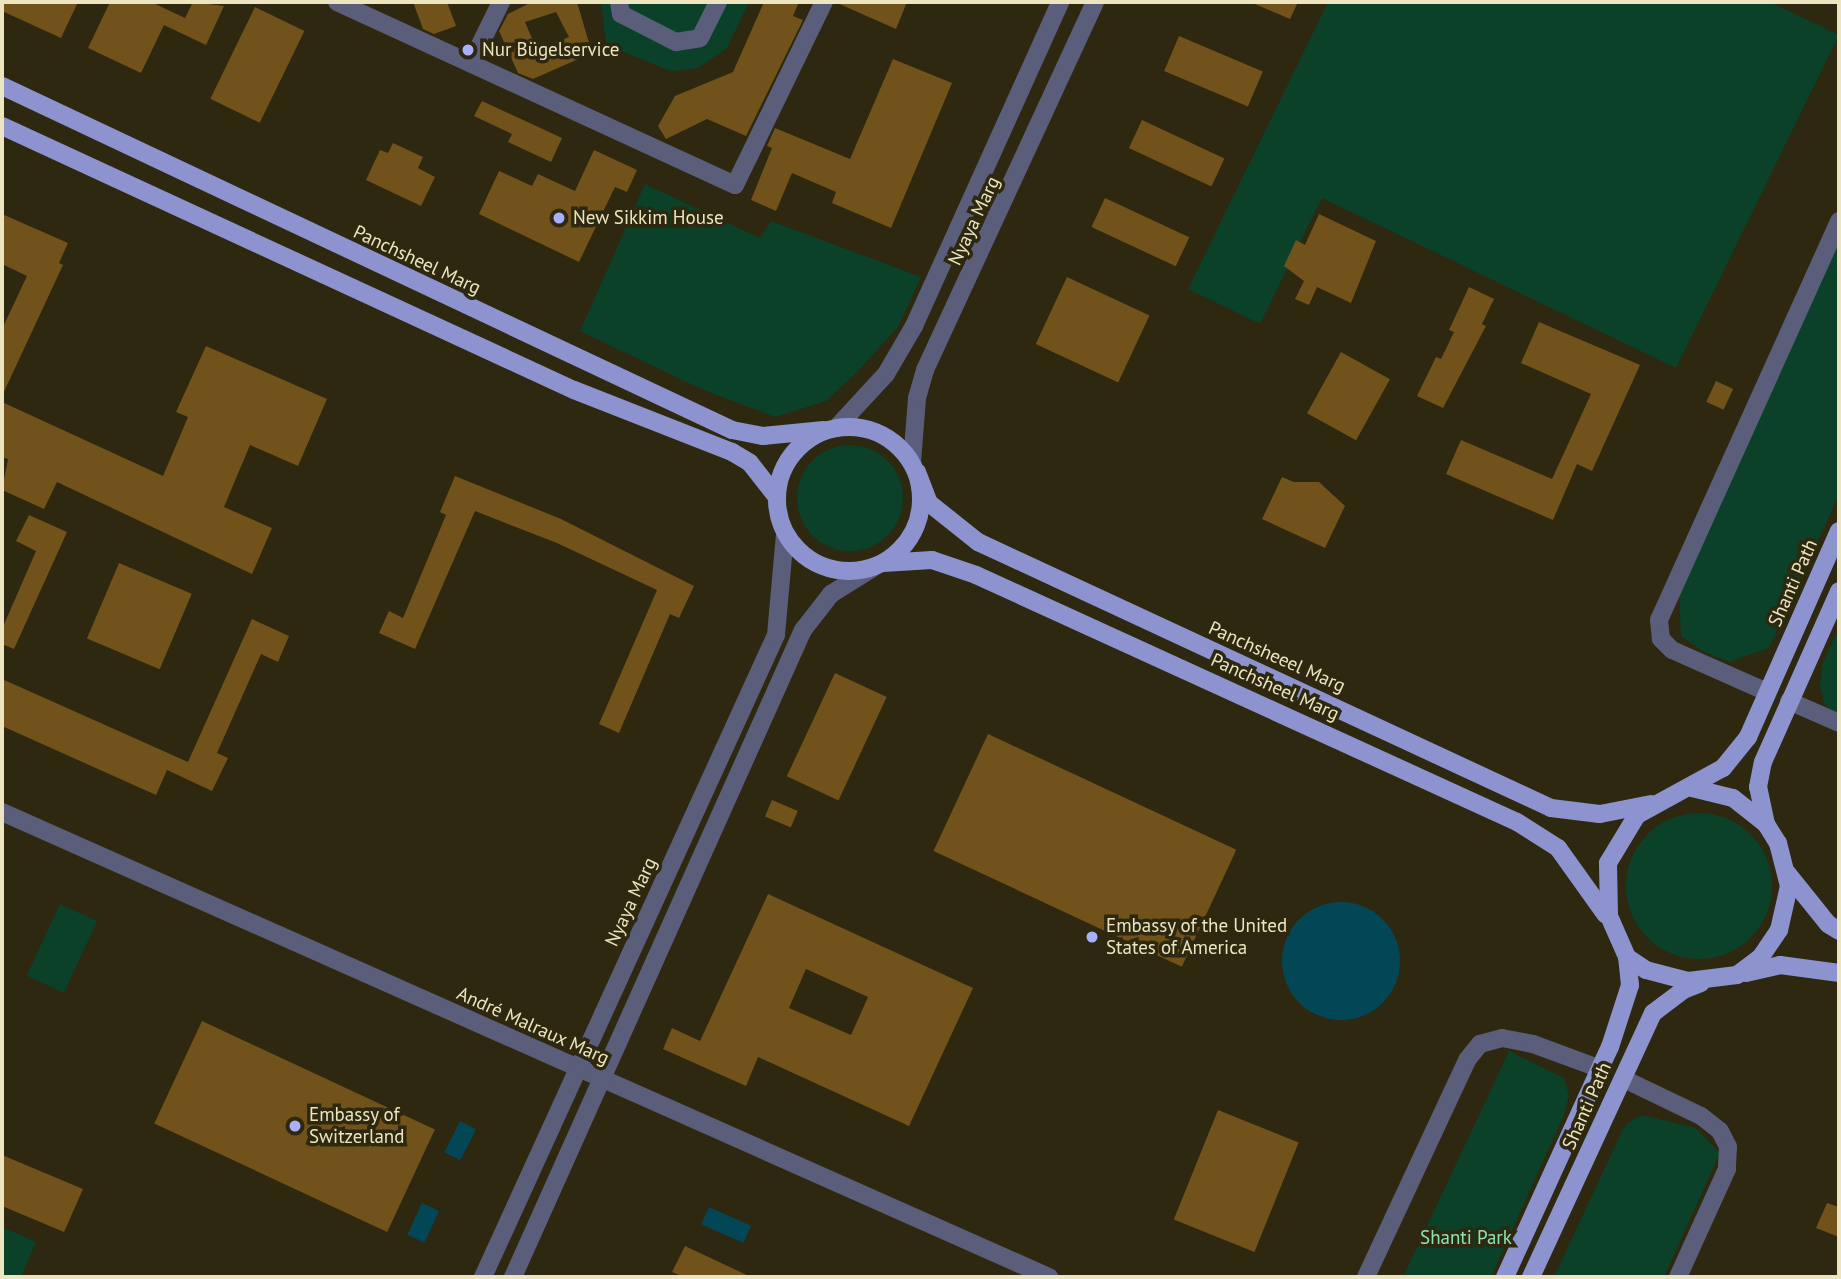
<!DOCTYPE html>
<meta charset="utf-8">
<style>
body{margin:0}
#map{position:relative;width:1841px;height:1279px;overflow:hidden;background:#2d280f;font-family:"PT Sans",sans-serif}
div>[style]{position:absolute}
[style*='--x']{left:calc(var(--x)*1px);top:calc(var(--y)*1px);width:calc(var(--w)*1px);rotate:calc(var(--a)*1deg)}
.green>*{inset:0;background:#0a4128;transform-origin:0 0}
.round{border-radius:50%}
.water>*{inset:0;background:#034756;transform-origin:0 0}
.building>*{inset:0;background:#71521b;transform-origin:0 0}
.minor>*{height:18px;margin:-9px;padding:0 9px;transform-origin:9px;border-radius:9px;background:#5a5e7b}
.major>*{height:18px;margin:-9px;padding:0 9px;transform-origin:9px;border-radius:9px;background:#8c93ce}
.major>.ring{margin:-9px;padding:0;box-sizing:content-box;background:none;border:18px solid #8c93ce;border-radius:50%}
.dots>*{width:19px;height:19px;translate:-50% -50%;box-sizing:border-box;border:4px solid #2d280f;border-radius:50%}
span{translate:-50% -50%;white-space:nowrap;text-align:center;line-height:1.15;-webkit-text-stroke:7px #2d280f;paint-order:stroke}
.poi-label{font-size:19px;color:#ece5bf}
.left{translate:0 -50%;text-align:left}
.street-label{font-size:19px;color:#ece5bf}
.park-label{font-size:19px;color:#8ce4b3}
.frame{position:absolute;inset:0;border:4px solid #ece5bf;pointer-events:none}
</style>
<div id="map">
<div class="green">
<div style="clip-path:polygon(601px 2px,749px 2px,727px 48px,698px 68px,670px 71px,606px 45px)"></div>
<div style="clip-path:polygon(1328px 2px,1770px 2px,1839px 35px,1676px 368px,1322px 198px,1260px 324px,1188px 289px)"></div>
<div style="clip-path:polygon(645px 184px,760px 238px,771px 221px,921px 277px,898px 327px,855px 374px,826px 401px,775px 417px,701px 389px,580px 331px)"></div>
<div style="clip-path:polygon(1839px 239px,1839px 495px,1769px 648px,1729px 662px,1702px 651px,1681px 636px,1679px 596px)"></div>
<div class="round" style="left:797px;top:445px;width:106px;height:106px"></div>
<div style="clip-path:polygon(1839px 627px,1839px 716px,1825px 705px,1820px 686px,1822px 665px)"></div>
<div class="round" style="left:1626px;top:813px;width:146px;height:146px"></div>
<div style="left:60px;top:904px;width:41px;height:79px;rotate:25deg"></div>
<div style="clip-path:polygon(1509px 1051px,1564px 1078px,1569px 1095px,1564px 1115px,1491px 1277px,1403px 1277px)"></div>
<div style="clip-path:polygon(1642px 1115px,1696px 1128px,1720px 1153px,1664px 1277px,1554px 1277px,1621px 1133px,1627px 1123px)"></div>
<div style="clip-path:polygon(2px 1227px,36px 1242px,21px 1277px,2px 1277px)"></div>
</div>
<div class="water">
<div class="round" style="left:1282px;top:902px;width:118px;height:118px"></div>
<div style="left:460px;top:1121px;width:18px;height:35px;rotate:27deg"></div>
<div style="left:422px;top:1203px;width:19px;height:35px;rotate:25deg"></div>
<div style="left:709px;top:1207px;width:46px;height:19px;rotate:24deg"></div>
</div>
<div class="building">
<div style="clip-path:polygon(2px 2px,78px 2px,61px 38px,2px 11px)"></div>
<div style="clip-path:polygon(110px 2px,151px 2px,185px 18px,193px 2px,224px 6px,206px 45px,164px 25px,141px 73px,88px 48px)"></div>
<div style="clip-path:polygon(413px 2px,447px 2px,456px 26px,434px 34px,423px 29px)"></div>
<div style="clip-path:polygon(evenodd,532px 2px,577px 2px,592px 53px,533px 79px,518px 73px,499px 31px,508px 14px,532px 2px,556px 12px,569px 37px,537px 50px,525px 22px,556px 12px)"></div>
<div style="clip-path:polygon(764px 2px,799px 2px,793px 16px,803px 20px,746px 136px,707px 119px,666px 139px,658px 126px,675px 96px,733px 72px)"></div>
<div style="clip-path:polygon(835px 2px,907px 2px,896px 29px)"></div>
<div style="clip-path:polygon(1250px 2px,1298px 2px,1290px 19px)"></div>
<div style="left:255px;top:7px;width:55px;height:102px;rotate:26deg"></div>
<div style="left:1179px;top:36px;width:91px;height:38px;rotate:23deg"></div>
<div style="clip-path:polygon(893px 59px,952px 83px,891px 228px,832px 203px,836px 192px,792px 173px,776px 211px,751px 200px,772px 148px,767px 146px,775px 128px,850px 159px)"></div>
<div style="clip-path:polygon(482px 101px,562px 138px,551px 162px,508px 142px,512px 134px,474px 116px)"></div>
<div style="left:1142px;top:120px;width:91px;height:31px;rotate:25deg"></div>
<div style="clip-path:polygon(393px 143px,423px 157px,418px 168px,435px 177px,421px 206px,366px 180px,380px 150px,388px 153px)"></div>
<div style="clip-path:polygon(594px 150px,637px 170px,627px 192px,615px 187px,579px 262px,479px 214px,499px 171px,532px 186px,538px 174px,575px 191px)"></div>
<div style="left:1105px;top:198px;width:93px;height:32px;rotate:25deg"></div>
<div style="clip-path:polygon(2px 214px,68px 243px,59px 263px,63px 265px,2px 396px,2px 329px,27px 276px,2px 264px)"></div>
<div style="clip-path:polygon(1319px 214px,1376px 241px,1351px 303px,1317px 287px,1309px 305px,1295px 299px,1304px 281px,1284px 266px,1296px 240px,1305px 245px)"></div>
<div style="left:1067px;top:277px;width:91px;height:74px;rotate:25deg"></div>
<div style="clip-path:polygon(1469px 287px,1494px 299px,1482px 324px,1486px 326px,1443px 408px,1417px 396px,1436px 357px,1441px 359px,1454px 332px,1449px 330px)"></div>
<div style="clip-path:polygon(1539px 322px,1640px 365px,1592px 471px,1577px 464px,1553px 520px,1446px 474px,1461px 440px,1552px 479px,1591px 394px,1521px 363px)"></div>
<div style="clip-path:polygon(206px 346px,327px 399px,298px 466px,250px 445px,224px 507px,272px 528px,252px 574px,57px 482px,44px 509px,2px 490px,8px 459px,2px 457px,2px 402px,163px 476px,188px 417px,176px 412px)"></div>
<div style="left:1341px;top:352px;width:56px;height:70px;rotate:29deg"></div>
<div style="left:1716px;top:381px;width:19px;height:23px;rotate:25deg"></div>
<div style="clip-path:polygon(455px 476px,561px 519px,694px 586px,679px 618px,670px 614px,619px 733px,599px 724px,657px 590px,557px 543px,475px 511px,415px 649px,379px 633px,389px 611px,403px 618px,446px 515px,440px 512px)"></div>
<div style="clip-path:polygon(1282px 477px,1294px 482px,1319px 482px,1345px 506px,1325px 548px,1262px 519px)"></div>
<div style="clip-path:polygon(29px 515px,67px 532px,14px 649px,2px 644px,2px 629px,36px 551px,16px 541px)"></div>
<div style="left:119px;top:563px;width:79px;height:82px;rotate:23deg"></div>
<div style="clip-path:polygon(252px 619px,289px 636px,278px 662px,261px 654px,217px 753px,228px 758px,212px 791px,167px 770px,156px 795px,2px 726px,2px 679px,188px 762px)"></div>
<div style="left:835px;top:673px;width:57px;height:114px;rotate:25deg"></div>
<div style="left:988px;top:734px;width:274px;height:129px;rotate:25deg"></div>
<div style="left:772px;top:800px;width:28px;height:18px;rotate:23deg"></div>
<div style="clip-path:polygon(evenodd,768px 894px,973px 988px,909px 1126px,758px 1057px,746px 1086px,663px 1049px,672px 1028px,700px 1041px,768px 894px,806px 969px,868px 997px,851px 1035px,789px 1008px,806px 969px)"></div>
<div style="left:202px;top:1021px;width:257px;height:113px;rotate:25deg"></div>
<div style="left:1218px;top:1110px;width:87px;height:118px;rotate:22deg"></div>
<div style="clip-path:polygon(2px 1155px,83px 1189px,64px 1232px,2px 1206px)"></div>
<div style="clip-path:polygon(1827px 1203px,1839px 1207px,1839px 1237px,1816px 1228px)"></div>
<div style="clip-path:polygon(685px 1246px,751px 1277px,684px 1277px,672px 1272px)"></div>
</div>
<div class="minor">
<div style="--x:337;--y:2;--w:438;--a:24.7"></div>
<div style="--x:735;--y:185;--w:203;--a:-64.1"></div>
<div style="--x:619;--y:2;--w:12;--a:81"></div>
<div style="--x:621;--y:14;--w:62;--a:27"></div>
<div style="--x:676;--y:42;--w:24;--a:-9"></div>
<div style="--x:700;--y:38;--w:40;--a:-63.4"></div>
<div style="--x:471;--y:63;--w:68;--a:-63.8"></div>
<div style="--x:837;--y:427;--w:72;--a:-47.2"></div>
<div style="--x:886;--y:374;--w:56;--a:-59.7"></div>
<div style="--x:914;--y:326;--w:355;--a:-65.7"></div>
<div style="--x:912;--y:462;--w:64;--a:-85.5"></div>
<div style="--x:917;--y:398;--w:29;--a:-74"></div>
<div style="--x:925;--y:370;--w:405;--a:-65.2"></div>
<div style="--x:1767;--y:692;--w:104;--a:-156.1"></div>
<div style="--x:1672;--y:650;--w:16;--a:-135"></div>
<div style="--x:1661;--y:639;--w:19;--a:-96"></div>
<div style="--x:1659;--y:620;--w:438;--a:-65.7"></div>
<div style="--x:1789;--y:701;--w:55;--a:23.7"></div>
<div style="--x:2;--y:812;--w:1146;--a:23.95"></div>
<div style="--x:1624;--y:1079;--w:85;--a:25.7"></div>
<div style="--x:1701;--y:1116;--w:24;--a:38"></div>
<div style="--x:1720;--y:1131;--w:18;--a:63"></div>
<div style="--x:1728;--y:1147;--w:22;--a:93"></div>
<div style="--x:1727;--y:1169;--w:119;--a:114.4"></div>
<div style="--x:483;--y:1277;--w:706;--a:-65.47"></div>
<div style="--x:776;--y:635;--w:100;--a:-84.9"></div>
<div style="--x:513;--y:1277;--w:709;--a:-65.86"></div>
<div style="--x:803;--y:630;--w:46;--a:-52.1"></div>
<div style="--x:831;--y:594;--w:49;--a:-31.8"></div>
<div style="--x:1366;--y:1277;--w:239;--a:-65"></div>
<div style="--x:1467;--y:1060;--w:21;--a:-51"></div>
<div style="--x:1480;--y:1044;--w:23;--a:-15"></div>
<div style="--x:1502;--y:1038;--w:32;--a:11"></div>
<div style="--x:1533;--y:1044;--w:72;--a:20.2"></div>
</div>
<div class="major">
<div style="--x:2;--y:86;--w:807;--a:25.23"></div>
<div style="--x:732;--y:430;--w:32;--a:11"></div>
<div style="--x:763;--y:436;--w:61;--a:-5.6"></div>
<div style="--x:2;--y:126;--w:630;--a:24.78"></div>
<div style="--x:574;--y:390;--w:170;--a:21.4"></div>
<div style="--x:732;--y:452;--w:21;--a:31"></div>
<div style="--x:750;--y:463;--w:42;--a:51.8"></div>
<div class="ring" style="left:777px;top:427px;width:126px;height:126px"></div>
<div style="--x:917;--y:472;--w:33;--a:69"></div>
<div style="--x:929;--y:503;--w:63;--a:38.5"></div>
<div style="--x:978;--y:542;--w:632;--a:24.9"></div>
<div style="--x:1551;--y:808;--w:49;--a:7"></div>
<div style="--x:1600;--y:814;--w:52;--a:-11.1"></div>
<div style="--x:883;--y:563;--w:49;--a:-3.5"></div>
<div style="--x:932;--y:560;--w:46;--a:18.8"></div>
<div style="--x:976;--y:575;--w:595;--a:24.54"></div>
<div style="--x:1517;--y:822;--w:49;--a:32.4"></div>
<div style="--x:1558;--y:848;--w:82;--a:54.4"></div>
<div style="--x:1692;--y:788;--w:42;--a:13.7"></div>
<div style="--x:1733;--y:798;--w:42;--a:38.2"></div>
<div style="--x:1766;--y:824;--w:22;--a:58"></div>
<div style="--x:1778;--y:843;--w:44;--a:75.7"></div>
<div style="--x:1789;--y:886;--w:45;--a:102.8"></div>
<div style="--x:1779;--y:930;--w:32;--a:124"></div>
<div style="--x:1761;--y:957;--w:30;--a:143"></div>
<div style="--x:1737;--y:975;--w:49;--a:173"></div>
<div style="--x:1688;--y:981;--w:43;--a:-165.3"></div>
<div style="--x:1646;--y:970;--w:23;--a:-146"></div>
<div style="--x:1627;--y:957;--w:45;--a:-113.7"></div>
<div style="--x:1609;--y:916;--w:53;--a:-91.1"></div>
<div style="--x:1608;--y:863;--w:56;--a:-58.9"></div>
<div style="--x:1637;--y:815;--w:98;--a:-28.7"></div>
<div style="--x:1723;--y:768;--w:40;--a:-51"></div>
<div style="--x:1748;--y:737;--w:225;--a:-66.2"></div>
<div style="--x:1766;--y:824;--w:38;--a:-102"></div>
<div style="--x:1758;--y:787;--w:25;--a:-79"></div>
<div style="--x:1763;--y:762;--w:187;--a:-66"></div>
<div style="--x:1787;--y:873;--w:65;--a:51.2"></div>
<div style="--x:1828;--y:924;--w:13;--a:32"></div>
<div style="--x:1746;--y:973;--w:35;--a:-13"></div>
<div style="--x:1780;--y:965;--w:60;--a:7.7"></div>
<div style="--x:1505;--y:1277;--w:253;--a:-65.5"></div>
<div style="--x:1610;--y:1047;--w:65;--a:-72.1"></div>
<div style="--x:1630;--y:985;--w:28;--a:-96"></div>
<div style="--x:1531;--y:1277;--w:291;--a:-65.2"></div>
<div style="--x:1653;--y:1013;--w:38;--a:-37"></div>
<div style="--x:1683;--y:990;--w:19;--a:-21"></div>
</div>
<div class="dots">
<div style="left:468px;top:50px;background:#a8b0fc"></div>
<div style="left:559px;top:218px;background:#a8b0fc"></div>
<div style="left:1092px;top:937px;background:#a8b0fc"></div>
<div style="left:295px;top:1126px;background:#a8b0fc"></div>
</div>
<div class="poi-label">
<span class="left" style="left:482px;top:50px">Nur Bügelservice</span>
<span class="left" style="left:573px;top:218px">New Sikkim House</span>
<span class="left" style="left:1106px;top:937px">Embassy of the United<br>States of America</span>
<span class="left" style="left:309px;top:1126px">Embassy of<br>Switzerland</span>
</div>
<div class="street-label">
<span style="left:974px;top:221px;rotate:-65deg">Nyaya Marg</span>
<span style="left:417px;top:260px;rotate:25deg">Panchsheel Marg</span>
<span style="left:1793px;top:583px;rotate:-66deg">Shanti Path</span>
<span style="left:1277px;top:657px;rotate:24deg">Panchsheeel Marg</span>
<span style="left:1275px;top:687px;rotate:24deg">Panchsheel Marg</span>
<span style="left:631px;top:902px;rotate:-65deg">Nyaya Marg</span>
<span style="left:533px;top:1026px;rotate:24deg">André Malraux Marg</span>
<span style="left:1587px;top:1106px;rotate:-66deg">Shanti Path</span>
</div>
<div class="park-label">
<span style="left:1466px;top:1238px">Shanti Park</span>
</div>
<div class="frame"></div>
</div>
